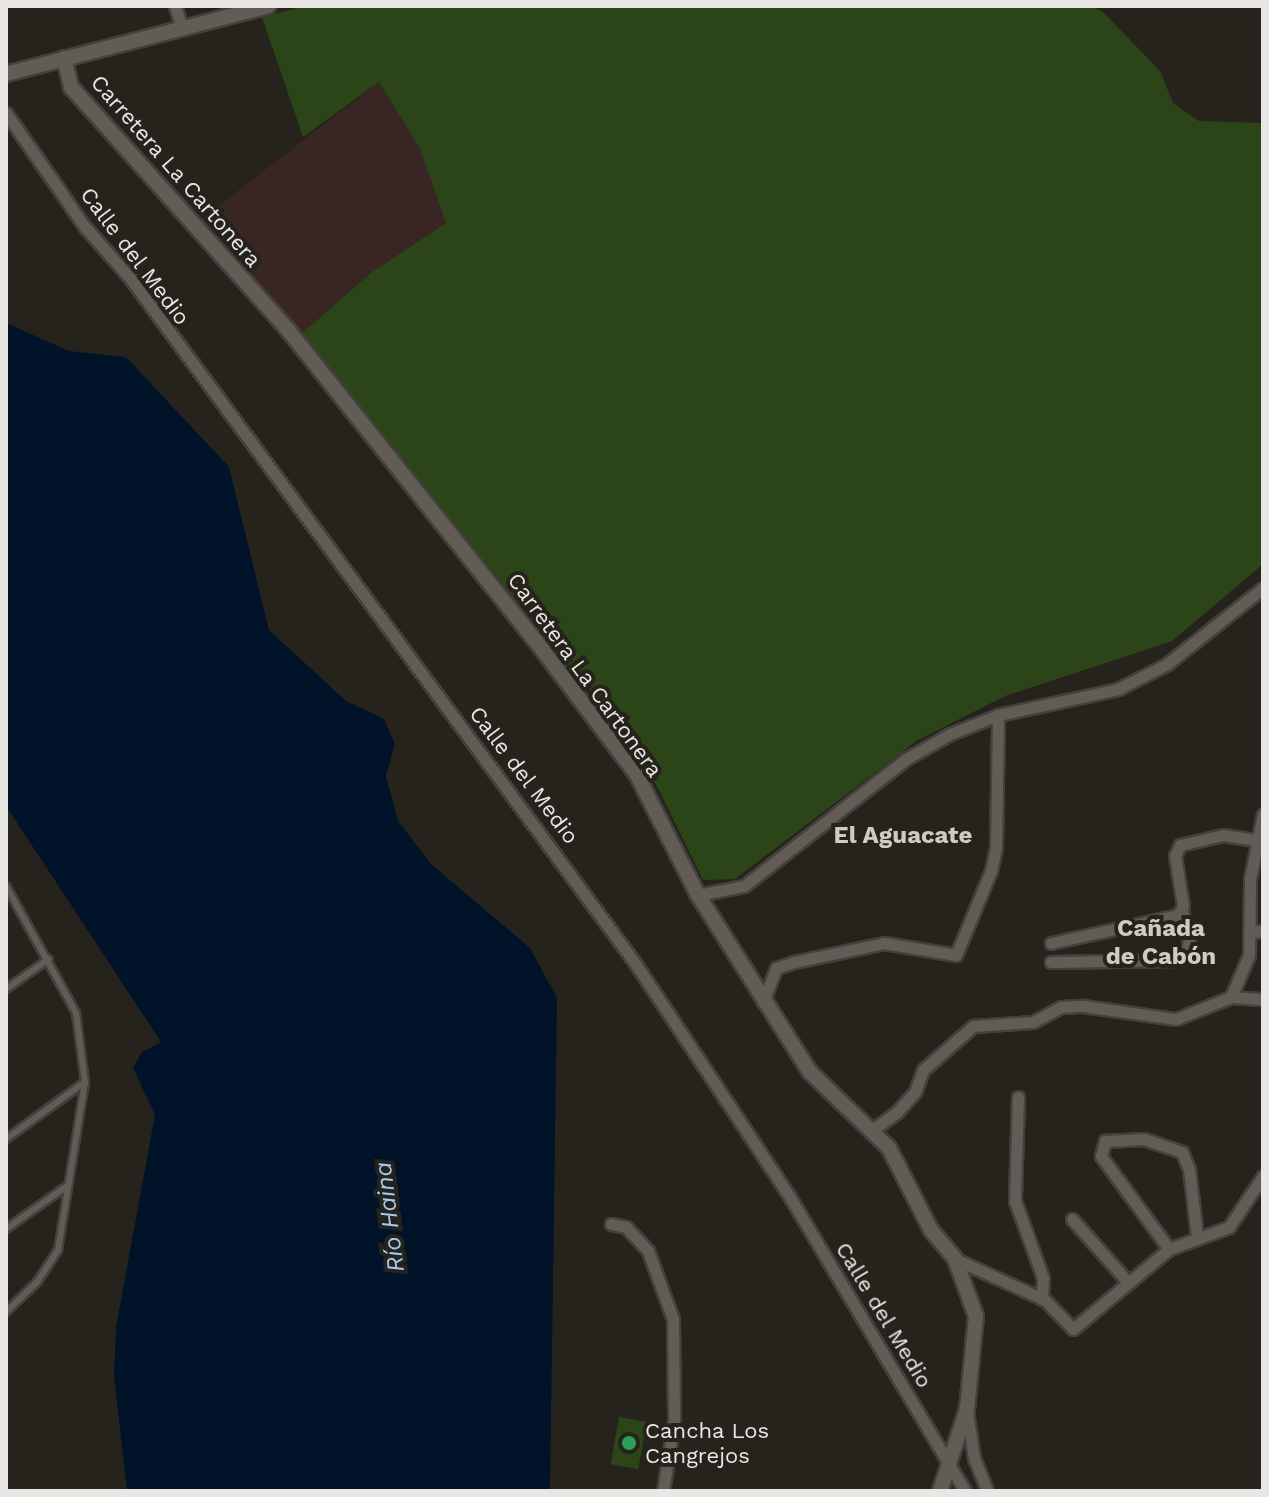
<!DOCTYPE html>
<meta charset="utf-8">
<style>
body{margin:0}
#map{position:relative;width:1269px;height:1497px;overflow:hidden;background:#26231d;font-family:"Work Sans",sans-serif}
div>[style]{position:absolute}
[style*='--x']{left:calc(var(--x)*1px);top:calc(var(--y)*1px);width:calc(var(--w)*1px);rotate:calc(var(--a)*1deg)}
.industrial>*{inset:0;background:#382524}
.green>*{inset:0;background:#2b4519;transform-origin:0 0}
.water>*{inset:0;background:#001329}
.roads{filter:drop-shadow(2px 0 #43413c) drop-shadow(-2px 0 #43413c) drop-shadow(0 2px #43413c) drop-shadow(0 -2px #43413c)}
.service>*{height:6px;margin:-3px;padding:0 3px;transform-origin:3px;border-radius:3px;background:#615d56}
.minor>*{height:11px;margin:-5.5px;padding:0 5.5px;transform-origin:5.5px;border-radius:5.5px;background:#615d56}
.tertiary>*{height:14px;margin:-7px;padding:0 7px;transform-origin:7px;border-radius:7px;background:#615d56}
.dots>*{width:22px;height:22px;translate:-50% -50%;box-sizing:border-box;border:4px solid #26231d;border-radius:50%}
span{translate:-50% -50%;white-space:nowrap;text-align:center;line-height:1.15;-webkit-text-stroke:8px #26231d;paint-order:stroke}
.street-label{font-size:22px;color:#e9e7e3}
.poi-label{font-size:22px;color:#e9e7e3}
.left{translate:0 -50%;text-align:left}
.neighbourhood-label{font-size:24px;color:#cfcac2;font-weight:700}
.water-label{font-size:24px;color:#a2ccf5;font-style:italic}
.frame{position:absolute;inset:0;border:8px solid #e9e7e3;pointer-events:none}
</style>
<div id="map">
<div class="industrial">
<div style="clip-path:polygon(379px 82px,420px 149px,446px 223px,372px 272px,301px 334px,200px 220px)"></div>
</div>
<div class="green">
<div style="clip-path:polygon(305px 6px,1089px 6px,1102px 11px,1160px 71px,1173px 103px,1199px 121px,1263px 123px,1263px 564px,1172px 641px,1005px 696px,918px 740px,735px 879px,703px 880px,658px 788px,593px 695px,301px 334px,372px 272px,446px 223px,420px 149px,379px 82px,303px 137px,262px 17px)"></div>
<div style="left:619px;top:1417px;width:28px;height:48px;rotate:10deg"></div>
</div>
<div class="water">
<div style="clip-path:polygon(6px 323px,69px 351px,126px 357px,229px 467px,269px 630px,346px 701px,384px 719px,395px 744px,386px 776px,398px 821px,431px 864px,530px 948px,557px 998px,550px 1491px,127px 1491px,114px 1376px,116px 1327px,155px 1115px,133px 1068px,142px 1052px,161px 1042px,6px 806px)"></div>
</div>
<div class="roads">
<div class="service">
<div style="--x:6;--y:886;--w:145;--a:61.1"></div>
<div style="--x:76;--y:1013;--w:70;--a:82.6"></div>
<div style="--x:85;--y:1082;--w:170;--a:99.1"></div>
<div style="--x:58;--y:1250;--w:38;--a:123"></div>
<div style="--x:37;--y:1282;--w:43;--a:135.9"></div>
<div style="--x:6;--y:989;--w:52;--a:-34.9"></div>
<div style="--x:6;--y:1139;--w:97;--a:-35.8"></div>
<div style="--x:6;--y:1229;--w:75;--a:-35.2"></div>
</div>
<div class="minor">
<div style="--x:175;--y:6;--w:22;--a:72"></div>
<div style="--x:6;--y:113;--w:139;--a:55.3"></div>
<div style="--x:85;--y:227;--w:68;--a:48.6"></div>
<div style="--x:130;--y:278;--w:851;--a:53.6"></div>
<div style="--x:635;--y:963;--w:277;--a:56.5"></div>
<div style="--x:788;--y:1194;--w:346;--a:59.2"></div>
<div style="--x:698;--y:895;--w:47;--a:-11.1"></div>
<div style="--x:744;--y:886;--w:206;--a:-38.1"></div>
<div style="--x:906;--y:759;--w:51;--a:-29.6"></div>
<div style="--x:950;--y:734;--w:52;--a:-21.6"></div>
<div style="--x:998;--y:715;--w:123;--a:-12.2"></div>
<div style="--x:1118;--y:689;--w:55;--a:-27"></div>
<div style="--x:1167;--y:664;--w:122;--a:-38.4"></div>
<div style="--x:1251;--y:932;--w:12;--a:-5"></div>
<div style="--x:1051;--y:943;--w:130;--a:-12.4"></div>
<div style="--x:1178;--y:915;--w:10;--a:-61"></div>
<div style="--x:1183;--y:906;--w:51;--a:-99.1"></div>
<div style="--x:1175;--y:856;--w:12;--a:-66"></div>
<div style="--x:1180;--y:845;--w:44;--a:-13.1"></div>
<div style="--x:1223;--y:835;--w:32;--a:9"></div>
<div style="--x:1051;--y:962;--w:125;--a:-0.9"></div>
<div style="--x:1176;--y:960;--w:10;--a:-29"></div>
<div style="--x:1185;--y:955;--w:15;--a:-74"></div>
<div style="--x:1189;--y:941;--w:31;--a:-103"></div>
<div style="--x:1231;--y:997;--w:32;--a:4"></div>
<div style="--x:763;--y:1002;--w:36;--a:-69"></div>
<div style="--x:776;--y:968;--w:19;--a:-18"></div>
<div style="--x:794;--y:962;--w:92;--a:-11.9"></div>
<div style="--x:884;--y:943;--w:73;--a:9.5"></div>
<div style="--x:956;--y:955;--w:91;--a:-67.4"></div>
<div style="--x:991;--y:871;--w:25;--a:-78"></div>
<div style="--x:996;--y:847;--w:132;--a:-89.1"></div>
<div style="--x:1018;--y:1097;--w:104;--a:91.7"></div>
<div style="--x:1015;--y:1201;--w:82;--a:70"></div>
<div style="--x:1043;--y:1278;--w:21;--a:93"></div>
<div style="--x:871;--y:1131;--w:32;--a:-36"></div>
<div style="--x:897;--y:1112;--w:27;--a:-48"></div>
<div style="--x:915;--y:1092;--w:23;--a:-70"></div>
<div style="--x:923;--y:1070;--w:67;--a:-41.3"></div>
<div style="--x:973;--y:1026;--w:60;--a:-3.8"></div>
<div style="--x:1033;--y:1022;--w:32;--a:-28"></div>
<div style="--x:1061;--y:1007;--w:22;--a:-3"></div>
<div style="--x:1083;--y:1006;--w:94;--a:8"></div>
<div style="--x:1176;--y:1019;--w:59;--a:-21.8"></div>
<div style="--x:1231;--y:997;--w:46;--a:-66.8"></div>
<div style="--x:1249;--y:955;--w:76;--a:-89.2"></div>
<div style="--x:1250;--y:879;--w:66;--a:-78.7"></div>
<div style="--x:1072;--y:1219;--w:84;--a:48.4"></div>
<div style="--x:611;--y:1224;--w:15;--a:11"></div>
<div style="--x:626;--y:1227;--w:33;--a:47"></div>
<div style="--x:648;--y:1251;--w:72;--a:69.8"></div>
<div style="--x:673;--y:1319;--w:102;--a:89.4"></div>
<div style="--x:674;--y:1421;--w:71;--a:98.9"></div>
<div style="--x:1169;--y:1249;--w:115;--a:-126.2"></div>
<div style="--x:1101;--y:1156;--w:16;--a:-75"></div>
<div style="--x:1105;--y:1141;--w:39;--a:-3"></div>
<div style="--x:1144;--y:1139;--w:40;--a:18.9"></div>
<div style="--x:1182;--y:1152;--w:18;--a:68"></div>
<div style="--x:1189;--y:1169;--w:67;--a:83.2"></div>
<div style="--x:955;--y:1259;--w:99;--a:24.5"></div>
<div style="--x:1045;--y:1300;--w:40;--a:46"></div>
<div style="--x:1073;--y:1329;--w:125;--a:-39.8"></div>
<div style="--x:1169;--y:1249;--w:64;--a:-20.1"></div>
<div style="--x:1229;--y:1227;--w:61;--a:-56.3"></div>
<div style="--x:967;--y:1411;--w:48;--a:81.5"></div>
<div style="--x:974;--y:1458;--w:35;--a:68"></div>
</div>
<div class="tertiary">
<div style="--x:64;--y:58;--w:30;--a:76"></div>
<div style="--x:71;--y:87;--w:327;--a:48.2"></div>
<div style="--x:289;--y:331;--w:395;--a:51.5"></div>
<div style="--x:535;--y:640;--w:169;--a:52.9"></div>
<div style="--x:637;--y:775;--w:135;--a:63.1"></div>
<div style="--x:698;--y:895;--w:209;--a:57.7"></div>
<div style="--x:810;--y:1072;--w:110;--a:43.9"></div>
<div style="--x:889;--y:1148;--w:92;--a:62.9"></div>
<div style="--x:931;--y:1230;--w:38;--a:50"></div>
<div style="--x:955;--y:1259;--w:61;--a:69.8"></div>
<div style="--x:976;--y:1316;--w:93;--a:95.5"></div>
<div style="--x:967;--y:1409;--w:86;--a:108.2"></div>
<div style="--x:6;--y:74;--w:271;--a:-14.5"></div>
</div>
</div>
<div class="dots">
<div style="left:629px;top:1443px;background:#2e9e5b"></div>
</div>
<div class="street-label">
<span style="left:176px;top:171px;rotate:49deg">Carretera La Cartonera</span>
<span style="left:135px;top:256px;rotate:53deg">Calle del Medio</span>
<span style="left:585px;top:675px;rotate:54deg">Carretera La Cartonera</span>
<span style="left:524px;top:775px;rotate:53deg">Calle del Medio</span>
<span style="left:884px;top:1315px;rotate:59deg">Calle del Medio</span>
</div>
<div class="poi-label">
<span class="left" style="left:645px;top:1443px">Cancha Los<br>Cangrejos</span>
</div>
<div class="neighbourhood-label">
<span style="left:903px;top:836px">El Aguacate</span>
<span style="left:1161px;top:943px">Cañada<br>de Cabón</span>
</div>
<div class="water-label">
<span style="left:390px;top:1217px;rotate:-97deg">Río Haina</span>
</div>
<div class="frame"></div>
</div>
